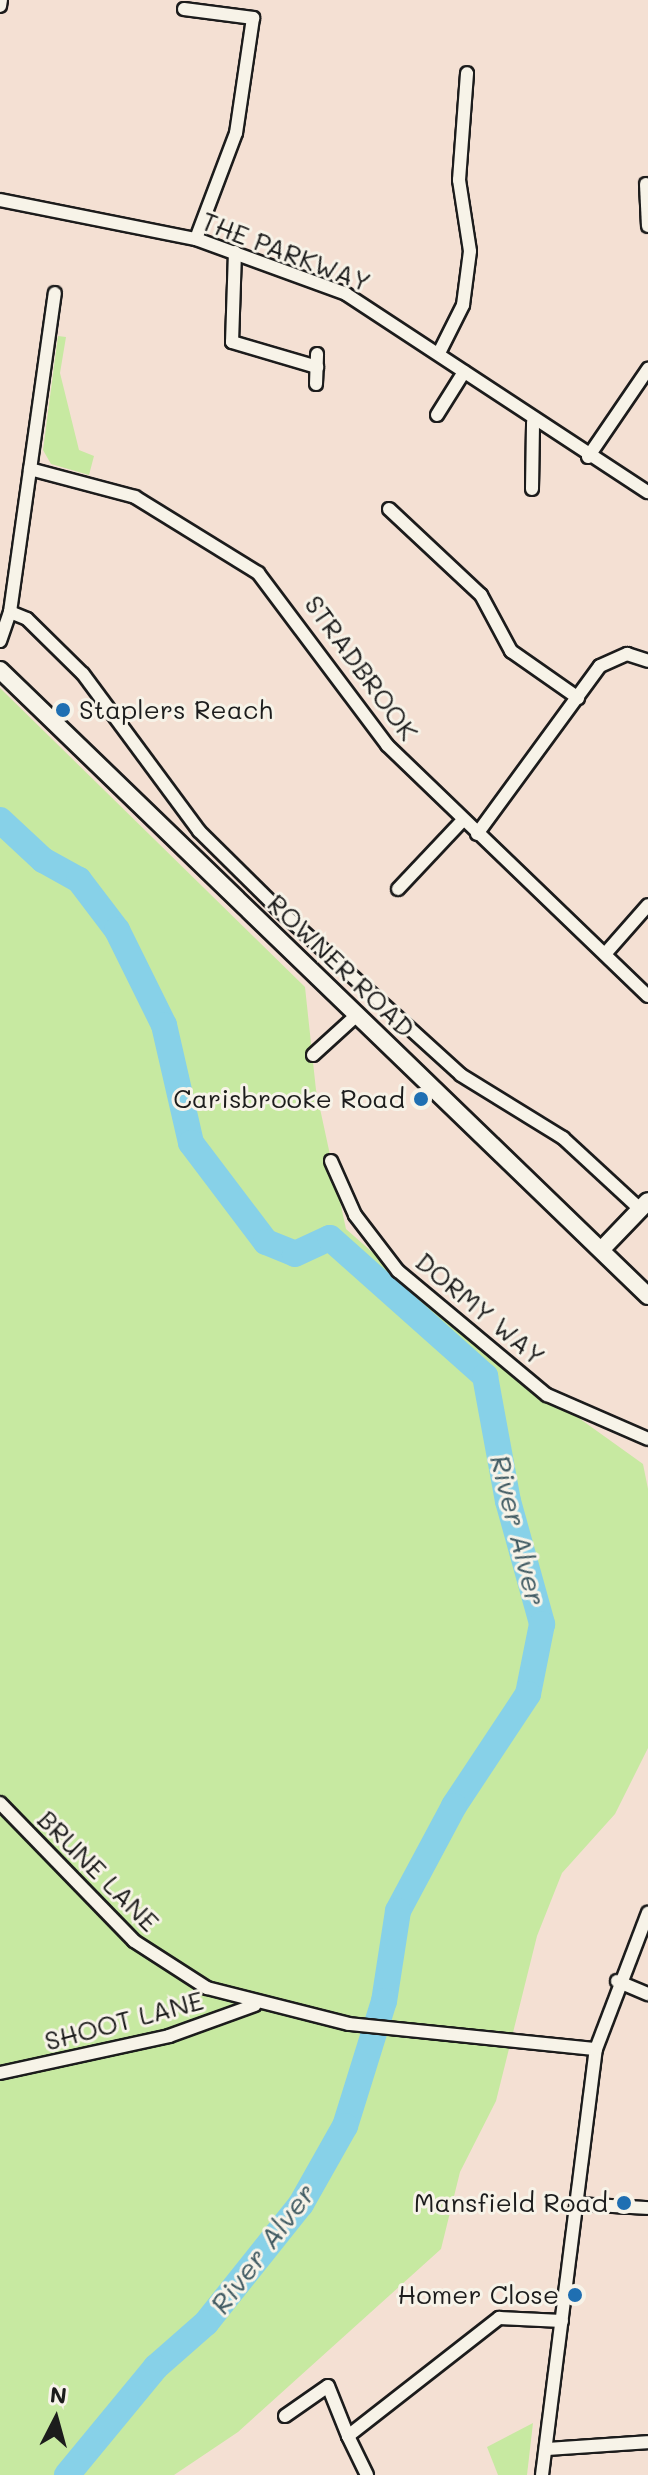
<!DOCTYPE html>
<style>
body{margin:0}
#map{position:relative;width:648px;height:2475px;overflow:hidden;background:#f4e0d3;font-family:Mali,sans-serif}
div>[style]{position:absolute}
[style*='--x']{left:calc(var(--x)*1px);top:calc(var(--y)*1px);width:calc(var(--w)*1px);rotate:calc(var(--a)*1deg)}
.green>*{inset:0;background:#c7e9a1}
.river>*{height:26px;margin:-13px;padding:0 13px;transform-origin:13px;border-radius:13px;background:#87d1e8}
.roads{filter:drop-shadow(2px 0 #1c1c1c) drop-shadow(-2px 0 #1c1c1c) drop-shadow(0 2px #1c1c1c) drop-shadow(0 -2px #1c1c1c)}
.street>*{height:12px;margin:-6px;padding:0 6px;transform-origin:6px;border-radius:6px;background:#f7f3e8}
.secondary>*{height:16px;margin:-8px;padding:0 8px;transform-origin:8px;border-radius:8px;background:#f7f3e8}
.dots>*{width:22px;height:22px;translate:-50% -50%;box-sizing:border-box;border:4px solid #f7f3e8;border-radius:50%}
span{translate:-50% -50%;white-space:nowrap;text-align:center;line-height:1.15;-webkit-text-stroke:6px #f7f3e8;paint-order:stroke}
.street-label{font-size:26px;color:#1c1c1c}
.poi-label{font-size:26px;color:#1c1c1c}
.left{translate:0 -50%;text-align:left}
.right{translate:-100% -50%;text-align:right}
.water-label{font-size:28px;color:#415b63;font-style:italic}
.north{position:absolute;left:16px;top:2379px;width:80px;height:80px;-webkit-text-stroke:6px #f7f3e8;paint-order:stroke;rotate:6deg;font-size:22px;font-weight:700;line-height:32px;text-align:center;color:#1c1c1c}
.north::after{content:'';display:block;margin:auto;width:28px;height:36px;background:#1c1c1c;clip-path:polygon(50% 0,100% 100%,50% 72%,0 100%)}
</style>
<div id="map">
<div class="green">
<div style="clip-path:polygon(58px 336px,66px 337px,60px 373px,79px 450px,94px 456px,89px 475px,51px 464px,43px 450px)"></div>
<div style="clip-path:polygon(0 688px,305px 987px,316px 1090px,346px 1229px,481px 1348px,643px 1464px,648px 1489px,648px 1748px,615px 1814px,562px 1873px,537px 1936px,496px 2101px,460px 2172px,441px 2249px,238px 2432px,174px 2475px,0 2475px)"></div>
<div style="clip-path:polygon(533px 2423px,527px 2475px,498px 2475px,487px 2447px)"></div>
</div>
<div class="river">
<div style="--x:0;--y:820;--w:59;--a:42.9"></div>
<div style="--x:43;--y:860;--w:41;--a:29.1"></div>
<div style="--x:79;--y:880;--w:63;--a:52.8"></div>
<div style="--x:117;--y:930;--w:106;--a:63.7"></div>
<div style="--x:164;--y:1025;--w:121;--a:77.1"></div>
<div style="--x:191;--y:1143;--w:124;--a:52.9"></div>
<div style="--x:266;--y:1242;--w:31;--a:22"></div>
<div style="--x:295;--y:1254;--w:38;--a:-25"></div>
<div style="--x:330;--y:1238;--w:208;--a:41.7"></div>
<div style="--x:485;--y:1376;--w:127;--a:79.6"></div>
<div style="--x:508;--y:1501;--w:128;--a:74.5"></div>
<div style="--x:542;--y:1624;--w:71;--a:101.3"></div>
<div style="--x:528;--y:1694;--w:134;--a:123.5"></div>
<div style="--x:454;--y:1806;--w:119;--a:118.1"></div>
<div style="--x:398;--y:1911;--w:91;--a:98.8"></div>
<div style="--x:384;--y:2001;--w:131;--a:107.3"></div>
<div style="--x:345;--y:2126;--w:90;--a:119.4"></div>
<div style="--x:301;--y:2204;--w:152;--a:128.6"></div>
<div style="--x:206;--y:2323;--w:67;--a:138.7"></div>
<div style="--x:156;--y:2367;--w:140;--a:129.5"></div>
</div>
<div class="roads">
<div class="street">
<div style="--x:0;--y:6;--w:6;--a:-81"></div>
<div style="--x:184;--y:9;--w:70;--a:7.4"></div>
<div style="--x:253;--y:18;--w:116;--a:98.4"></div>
<div style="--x:236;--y:133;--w:113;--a:110.7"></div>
<div style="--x:646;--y:184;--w:42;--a:87.3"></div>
<div style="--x:0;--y:200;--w:200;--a:11.3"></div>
<div style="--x:196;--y:239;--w:160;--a:20.1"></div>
<div style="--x:346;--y:294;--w:361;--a:33.3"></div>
<div style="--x:235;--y:252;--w:90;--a:91.9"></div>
<div style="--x:232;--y:342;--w:89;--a:16.4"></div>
<div style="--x:439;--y:353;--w:54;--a:-63.4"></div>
<div style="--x:463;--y:305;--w:54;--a:-82.6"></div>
<div style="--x:470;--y:251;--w:72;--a:-98.8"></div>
<div style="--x:459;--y:180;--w:107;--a:-85.7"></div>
<div style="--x:316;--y:384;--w:30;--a:-88"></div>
<div style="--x:437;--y:415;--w:51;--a:-57.9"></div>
<div style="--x:588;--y:457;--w:107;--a:-55.7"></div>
<div style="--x:30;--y:469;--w:109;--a:14.9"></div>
<div style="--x:135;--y:497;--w:145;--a:31.7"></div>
<div style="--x:258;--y:573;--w:215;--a:53.1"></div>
<div style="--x:387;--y:745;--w:362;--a:43.9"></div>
<div style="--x:532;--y:489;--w:67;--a:-89.1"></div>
<div style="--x:389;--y:509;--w:126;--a:43.1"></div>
<div style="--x:481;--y:595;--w:64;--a:61.8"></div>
<div style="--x:511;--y:651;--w:82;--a:35"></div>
<div style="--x:10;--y:612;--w:18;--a:22"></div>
<div style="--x:27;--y:619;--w:78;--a:44.5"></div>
<div style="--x:83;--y:674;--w:195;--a:53.5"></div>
<div style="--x:199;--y:831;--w:110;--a:44.6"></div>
<div style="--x:277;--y:908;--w:248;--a:42.2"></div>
<div style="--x:461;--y:1075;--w:120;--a:31.7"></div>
<div style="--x:563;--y:1138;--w:105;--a:42.7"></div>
<div style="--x:0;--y:641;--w:31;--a:-71"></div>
<div style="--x:10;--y:612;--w:322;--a:-82"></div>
<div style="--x:477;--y:834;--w:208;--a:-53.8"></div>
<div style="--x:600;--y:666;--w:30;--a:-24"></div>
<div style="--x:627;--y:654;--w:22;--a:18"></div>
<div style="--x:398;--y:889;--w:95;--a:-46.7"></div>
<div style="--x:605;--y:954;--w:65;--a:-48.7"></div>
<div style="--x:313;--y:1055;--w:59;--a:-42.3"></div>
<div style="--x:331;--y:1161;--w:59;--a:66"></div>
<div style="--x:355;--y:1215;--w:71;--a:52.5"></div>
<div style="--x:398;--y:1271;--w:194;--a:39.8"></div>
<div style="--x:547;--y:1395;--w:110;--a:23.5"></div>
<div style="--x:0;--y:1803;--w:192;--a:45.8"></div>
<div style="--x:134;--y:1941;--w:87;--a:32.8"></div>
<div style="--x:207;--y:1988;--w:146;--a:14.2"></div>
<div style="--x:349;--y:2024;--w:248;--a:5.8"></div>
<div style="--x:617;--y:1981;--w:34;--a:23"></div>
<div style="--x:0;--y:2073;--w:173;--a:-12.3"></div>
<div style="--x:169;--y:2036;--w:91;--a:-19.8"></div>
<div style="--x:578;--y:2204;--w:70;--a:3.3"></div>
<div style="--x:285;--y:2416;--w:52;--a:-34.9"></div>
<div style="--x:328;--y:2386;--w:54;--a:68.2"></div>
<div style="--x:546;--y:2449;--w:102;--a:-3.9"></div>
<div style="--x:367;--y:2475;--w:43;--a:-116"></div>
<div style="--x:348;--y:2436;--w:192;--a:-38"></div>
<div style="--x:499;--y:2318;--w:63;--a:2.7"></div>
<div style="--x:542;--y:2475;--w:429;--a:-82.8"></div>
<div style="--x:596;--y:2049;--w:146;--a:-69.1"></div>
</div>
<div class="secondary">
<div style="--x:0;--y:670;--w:901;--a:44.01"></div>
<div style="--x:602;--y:1249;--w:66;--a:-46.2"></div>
</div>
</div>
<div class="dots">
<div style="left:63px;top:710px;background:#1f6fb2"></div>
<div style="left:421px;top:1099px;background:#1f6fb2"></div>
<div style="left:624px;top:2203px;background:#1f6fb2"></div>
<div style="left:575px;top:2295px;background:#1f6fb2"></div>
</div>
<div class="street-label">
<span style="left:286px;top:252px;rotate:21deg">THE PARKWAY</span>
<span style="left:361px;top:668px;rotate:54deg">STRADBROOK</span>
<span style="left:341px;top:966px;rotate:44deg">ROWNER ROAD</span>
<span style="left:480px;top:1309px;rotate:40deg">DORMY WAY</span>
<span style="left:98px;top:1871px;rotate:45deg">BRUNE LANE</span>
<span style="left:124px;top:2021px;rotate:-15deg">SHOOT LANE</span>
</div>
<div class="poi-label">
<span class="left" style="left:79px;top:710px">Staplers Reach</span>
<span class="right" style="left:405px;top:1099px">Carisbrooke Road</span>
<span class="right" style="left:608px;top:2203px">Mansfield Road</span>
<span class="right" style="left:559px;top:2295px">Homer Close</span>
</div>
<div class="water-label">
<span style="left:519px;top:1530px;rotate:76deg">River Alver</span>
<span style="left:262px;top:2248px;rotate:-53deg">River Alver</span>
</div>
<div class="north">N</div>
</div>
